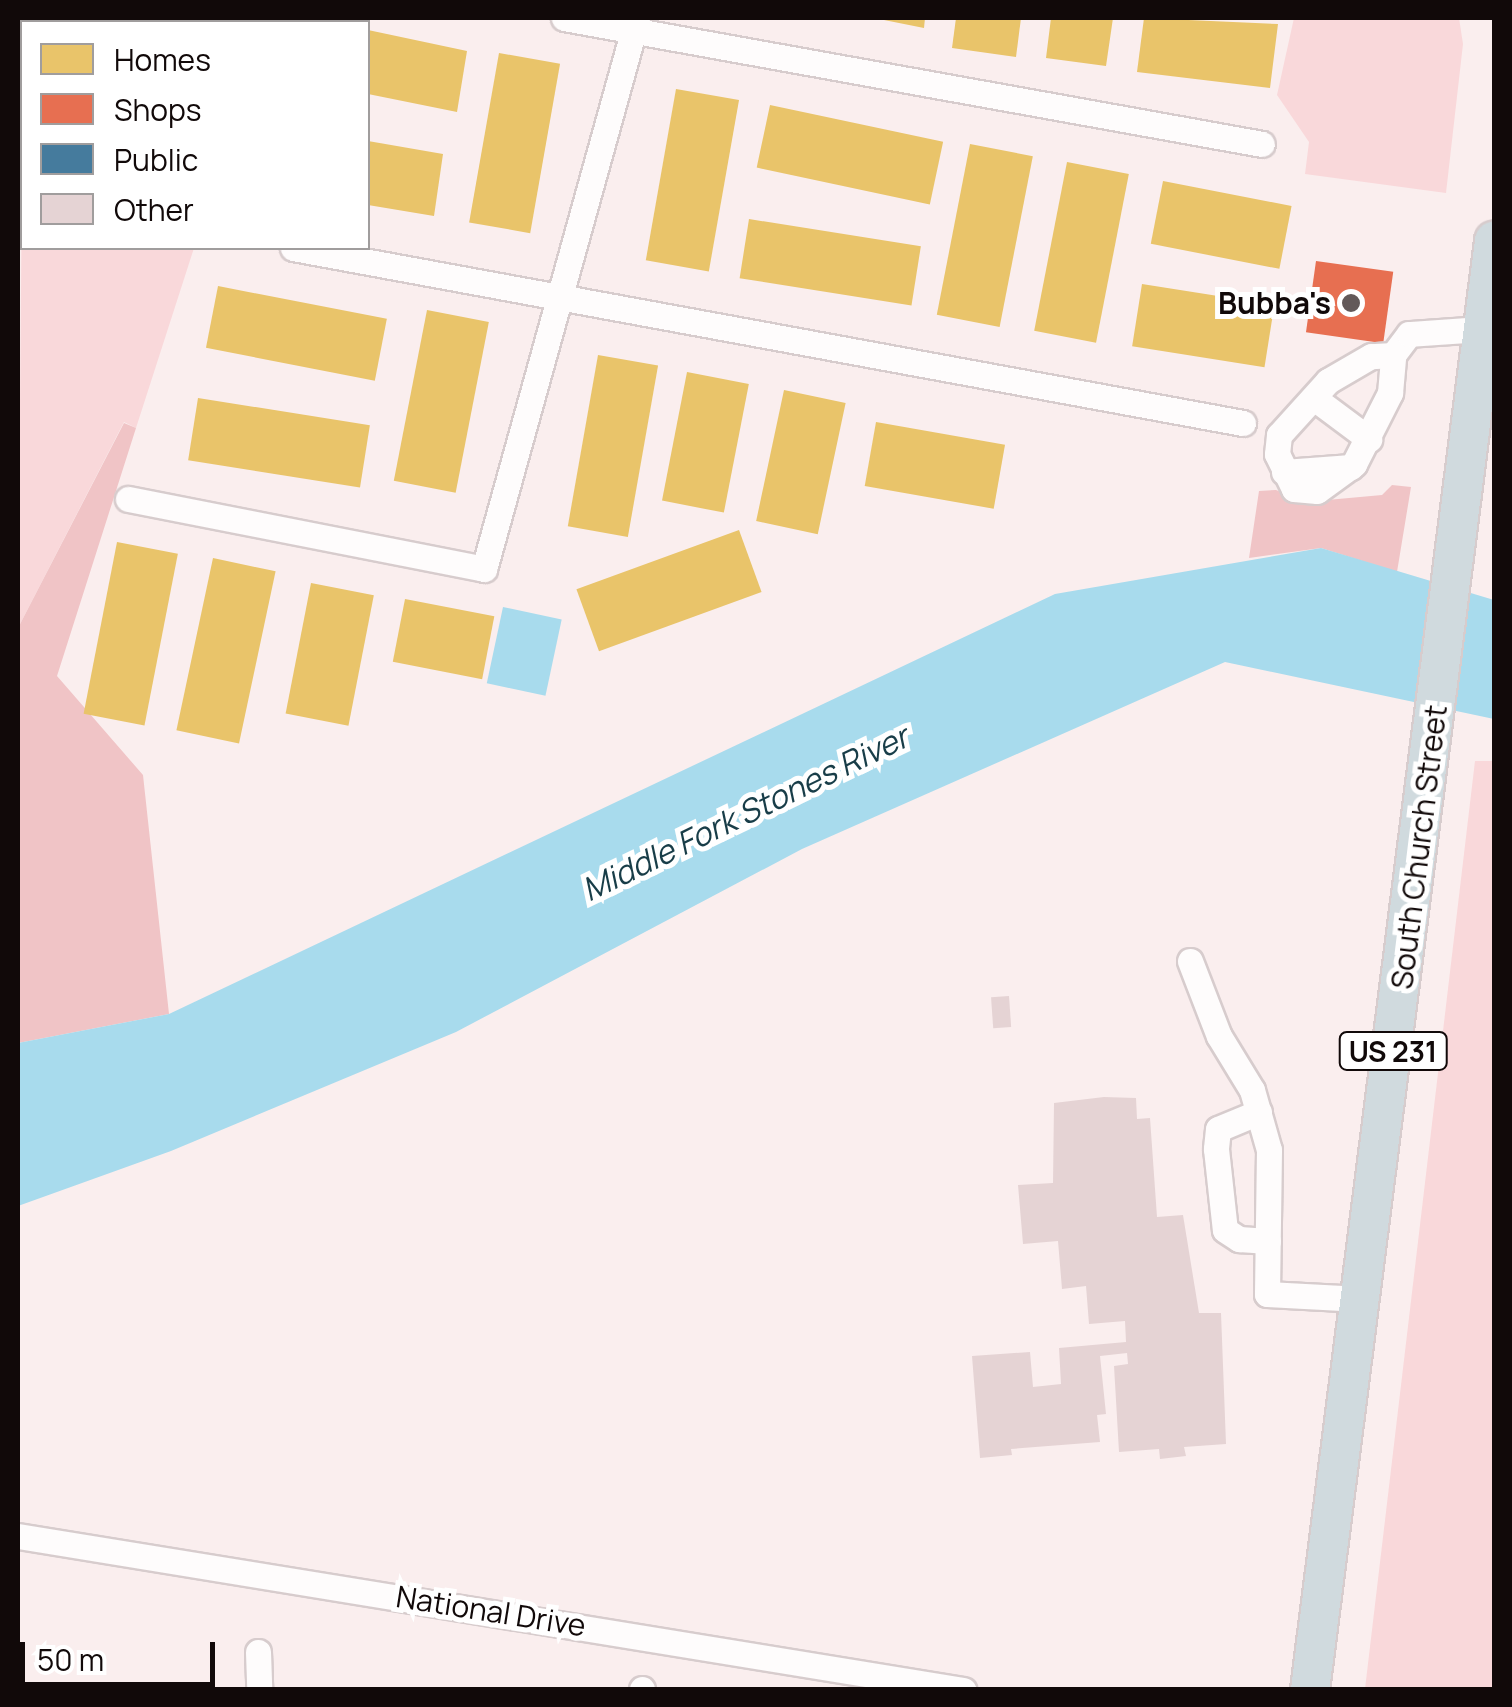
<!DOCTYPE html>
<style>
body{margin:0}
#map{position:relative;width:1512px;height:1707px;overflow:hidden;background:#faeeee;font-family:Manrope,sans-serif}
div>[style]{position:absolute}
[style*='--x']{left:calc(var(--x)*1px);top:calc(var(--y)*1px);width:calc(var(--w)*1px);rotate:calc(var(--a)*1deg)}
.green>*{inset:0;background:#f9d8da}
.forest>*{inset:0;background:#f0c4c6}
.water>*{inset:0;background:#a8dbed;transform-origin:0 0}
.homes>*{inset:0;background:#e9c46a;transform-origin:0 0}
.shops>*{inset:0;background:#e76f51;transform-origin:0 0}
.public>*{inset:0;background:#457b9d}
.building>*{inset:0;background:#e5d3d4;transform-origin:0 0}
.roads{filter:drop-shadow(2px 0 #d7cccd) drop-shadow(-2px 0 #d7cccd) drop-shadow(0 2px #d7cccd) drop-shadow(0 -2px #d7cccd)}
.minor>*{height:25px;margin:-12.5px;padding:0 12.5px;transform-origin:12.5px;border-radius:12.5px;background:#fefcfc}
.highway>*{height:38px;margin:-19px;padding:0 19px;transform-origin:19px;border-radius:19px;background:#d0dade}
.dots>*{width:28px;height:28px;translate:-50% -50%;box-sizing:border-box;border:5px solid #fff;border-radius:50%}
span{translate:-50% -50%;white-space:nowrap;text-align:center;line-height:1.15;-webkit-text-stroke:10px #fff;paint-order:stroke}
.shield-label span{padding:2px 8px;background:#fff;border:2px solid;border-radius:8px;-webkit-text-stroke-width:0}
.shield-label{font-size:28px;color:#110909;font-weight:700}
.poi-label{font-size:30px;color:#110909;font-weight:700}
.right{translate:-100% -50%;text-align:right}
.street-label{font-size:30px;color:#110909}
.water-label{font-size:32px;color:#183d48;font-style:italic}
.frame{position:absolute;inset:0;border:20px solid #110909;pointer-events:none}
.legend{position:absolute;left:20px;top:20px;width:350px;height:230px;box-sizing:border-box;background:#fff;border:2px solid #a09d9d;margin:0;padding:12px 18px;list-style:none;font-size:30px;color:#110909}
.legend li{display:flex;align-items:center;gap:20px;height:50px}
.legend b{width:50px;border:2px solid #a09d9d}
.scale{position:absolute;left:20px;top:1642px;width:195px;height:45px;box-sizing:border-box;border:5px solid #110909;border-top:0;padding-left:12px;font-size:30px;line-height:35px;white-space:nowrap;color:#110909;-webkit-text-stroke:8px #fff;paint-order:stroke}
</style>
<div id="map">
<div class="green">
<div style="clip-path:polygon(1294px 18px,1459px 18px,1463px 44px,1446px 193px,1305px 174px,1309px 142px,1277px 95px)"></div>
<div style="clip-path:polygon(22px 176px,22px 248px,194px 248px,136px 428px,124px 422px,18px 628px)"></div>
<div style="clip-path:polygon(1475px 761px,1494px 761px,1494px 1689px,1365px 1689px)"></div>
</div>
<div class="forest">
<div style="clip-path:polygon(124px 423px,136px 428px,57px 676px,143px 775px,169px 1014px,18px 1043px,18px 628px)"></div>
<div style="clip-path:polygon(1392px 485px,1411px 487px,1397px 572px,1321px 548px,1249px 558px,1259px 491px,1276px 490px,1305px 502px,1382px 495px)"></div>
</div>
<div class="water">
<div style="clip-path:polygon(1321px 548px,1494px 600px,1494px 719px,1225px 662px,802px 849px,456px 1032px,171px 1151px,18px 1206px,18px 1043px,169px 1014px,1055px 594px)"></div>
<div style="left:503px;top:607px;width:60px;height:78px;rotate:12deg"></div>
</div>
<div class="homes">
<div style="clip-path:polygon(874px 18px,925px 18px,924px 28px)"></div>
<div style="clip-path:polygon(956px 18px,1021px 18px,1016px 57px,952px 48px)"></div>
<div style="clip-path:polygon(1051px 18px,1113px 18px,1106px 66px,1046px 58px)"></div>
<div style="clip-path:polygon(1144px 18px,1278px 24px,1270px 88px,1137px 72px)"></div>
<div style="clip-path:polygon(368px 30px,467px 51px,457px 112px,368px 94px)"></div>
<div style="left:499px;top:53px;width:62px;height:172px;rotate:10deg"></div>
<div style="left:676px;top:89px;width:64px;height:174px;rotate:10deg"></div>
<div style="left:770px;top:105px;width:177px;height:64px;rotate:12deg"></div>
<div style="clip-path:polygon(368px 141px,443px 154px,434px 216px,368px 205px)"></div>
<div style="left:970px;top:144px;width:64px;height:174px;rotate:11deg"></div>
<div style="left:1067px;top:162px;width:63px;height:172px;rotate:11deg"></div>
<div style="left:1163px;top:181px;width:131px;height:64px;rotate:11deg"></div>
<div style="left:749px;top:219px;width:174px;height:60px;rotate:9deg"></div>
<div style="left:1142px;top:284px;width:134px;height:63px;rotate:9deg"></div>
<div style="left:218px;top:286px;width:172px;height:63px;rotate:11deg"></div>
<div style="left:427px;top:310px;width:63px;height:174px;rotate:11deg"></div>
<div style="left:598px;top:355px;width:61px;height:174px;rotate:10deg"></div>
<div style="left:687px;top:372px;width:63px;height:131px;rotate:11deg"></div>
<div style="left:784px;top:390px;width:63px;height:134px;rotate:12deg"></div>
<div style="left:198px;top:398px;width:174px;height:63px;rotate:9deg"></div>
<div style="left:876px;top:422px;width:131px;height:65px;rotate:10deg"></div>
<div style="left:739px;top:530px;width:66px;height:173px;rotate:70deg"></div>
<div style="left:117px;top:542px;width:62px;height:175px;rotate:11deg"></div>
<div style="left:213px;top:558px;width:64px;height:176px;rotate:12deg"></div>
<div style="left:311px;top:583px;width:64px;height:133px;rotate:11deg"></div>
<div style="left:405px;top:599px;width:91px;height:64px;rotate:11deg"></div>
</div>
<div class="shops">
<div style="left:1316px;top:261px;width:78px;height:72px;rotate:8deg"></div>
</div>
<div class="public">
<div style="clip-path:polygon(18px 18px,32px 18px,22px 22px,22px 87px)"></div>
<div style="clip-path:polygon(122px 18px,177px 18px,119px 22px)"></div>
</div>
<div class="building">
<div style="left:1009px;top:996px;width:31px;height:18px;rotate:86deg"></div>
<div style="clip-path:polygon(1104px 1097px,1136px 1098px,1137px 1119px,1150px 1118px,1157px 1217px,1183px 1215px,1199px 1313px,1221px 1313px,1226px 1444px,1184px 1447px,1186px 1456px,1160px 1459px,1159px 1449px,1119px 1452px,1114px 1366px,1128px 1364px,1127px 1353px,1100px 1356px,1106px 1414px,1097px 1415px,1100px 1442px,1011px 1449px,1012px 1455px,980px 1458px,972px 1356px,1030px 1352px,1033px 1387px,1061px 1384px,1059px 1348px,1126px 1342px,1125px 1321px,1089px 1324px,1086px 1286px,1062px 1289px,1058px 1241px,1023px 1244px,1018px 1185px,1053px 1183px,1054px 1103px)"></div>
</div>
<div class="roads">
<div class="minor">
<div style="--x:564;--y:18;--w:709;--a:10.23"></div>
<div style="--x:293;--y:248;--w:966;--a:10.44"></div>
<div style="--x:1393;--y:355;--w:22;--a:177"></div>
<div style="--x:1371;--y:356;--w:50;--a:149.8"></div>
<div style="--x:1328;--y:381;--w:73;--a:132.2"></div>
<div style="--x:1279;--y:435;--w:19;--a:96"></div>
<div style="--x:1277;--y:454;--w:39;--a:64"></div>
<div style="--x:1294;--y:489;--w:23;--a:5"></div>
<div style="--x:1317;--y:491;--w:46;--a:-36.1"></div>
<div style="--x:1354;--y:464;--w:80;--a:-63.1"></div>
<div style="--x:1390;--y:393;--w:38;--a:-85"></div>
<div style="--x:1393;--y:355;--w:26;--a:-53"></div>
<div style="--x:1409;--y:334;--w:85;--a:-4"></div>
<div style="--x:1314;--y:398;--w:69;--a:36.7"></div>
<div style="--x:1284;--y:472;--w:67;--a:-4.3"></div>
<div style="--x:128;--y:499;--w:363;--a:11.1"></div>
<div style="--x:484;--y:569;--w:572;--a:-74.48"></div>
<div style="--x:1190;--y:961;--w:80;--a:68.9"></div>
<div style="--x:1219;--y:1036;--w:63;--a:58.6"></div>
<div style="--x:1252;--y:1090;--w:62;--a:74.2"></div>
<div style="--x:1269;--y:1150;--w:144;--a:90.8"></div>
<div style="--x:1267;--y:1294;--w:94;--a:3"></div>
<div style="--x:1259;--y:1112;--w:44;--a:157.5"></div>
<div style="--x:1218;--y:1129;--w:20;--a:96"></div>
<div style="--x:1216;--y:1149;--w:81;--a:83.7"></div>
<div style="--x:1225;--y:1230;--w:17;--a:33"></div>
<div style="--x:1239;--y:1239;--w:29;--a:4"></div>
<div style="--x:18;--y:1536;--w:958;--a:9.25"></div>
<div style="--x:258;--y:1652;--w:38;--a:88"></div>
<div style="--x:642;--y:1690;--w:1;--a:-90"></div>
</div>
<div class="highway">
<div style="--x:1310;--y:1690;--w:1461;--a:-82.76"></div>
</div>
</div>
<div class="dots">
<div style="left:1351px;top:303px;background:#635959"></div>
</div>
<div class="shield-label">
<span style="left:1393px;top:1051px">US 231</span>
</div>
<div class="poi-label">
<span class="right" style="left:1331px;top:303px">Bubba's</span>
</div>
<div class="street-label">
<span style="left:1419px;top:847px;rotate:-83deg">South Church Street</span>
<span style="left:491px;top:1611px;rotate:9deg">National Drive</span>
</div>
<div class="water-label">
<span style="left:745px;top:813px;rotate:-26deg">Middle Fork Stones River</span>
</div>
<div class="frame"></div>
<ul class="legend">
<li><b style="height:28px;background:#e9c46a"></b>Homes</li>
<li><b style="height:28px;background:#e76f51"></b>Shops</li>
<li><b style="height:28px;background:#457b9d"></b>Public</li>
<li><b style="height:28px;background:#e5d3d4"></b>Other</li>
</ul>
<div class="scale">50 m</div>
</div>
